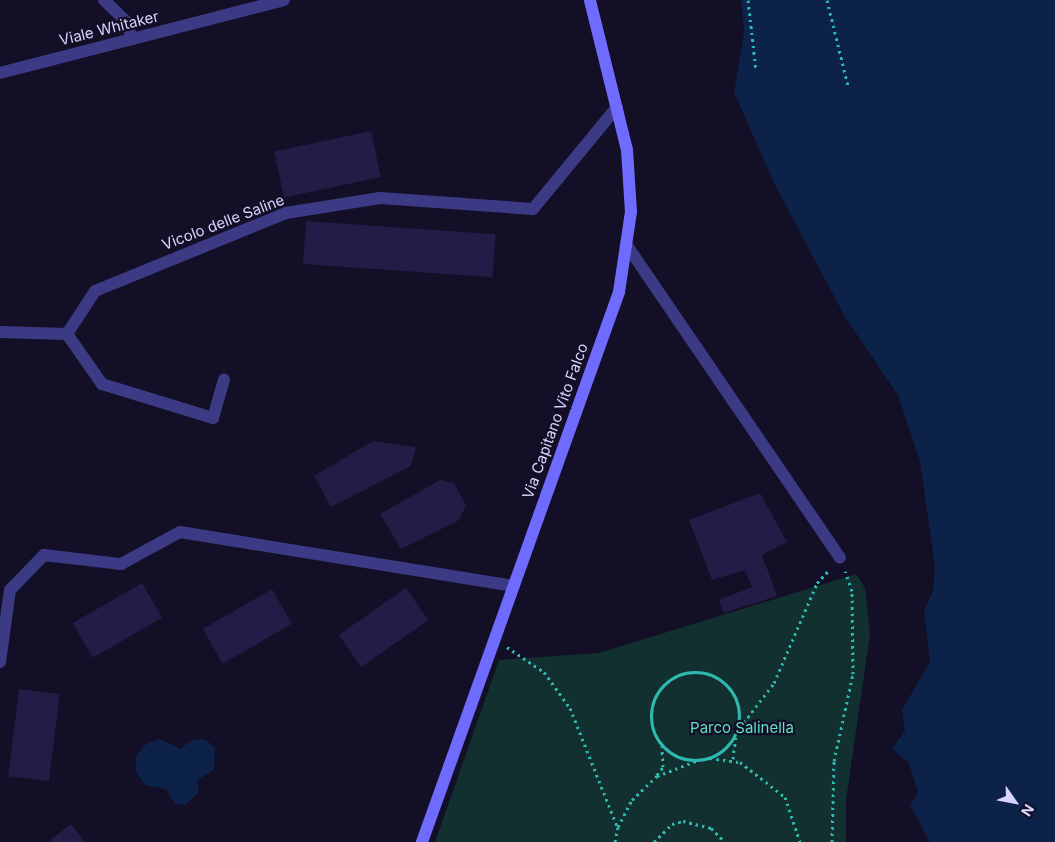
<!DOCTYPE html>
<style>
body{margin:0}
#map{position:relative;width:1055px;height:842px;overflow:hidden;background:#130f26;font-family:Inter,sans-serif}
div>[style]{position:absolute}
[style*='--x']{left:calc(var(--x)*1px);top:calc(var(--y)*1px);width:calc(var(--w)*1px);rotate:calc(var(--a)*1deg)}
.green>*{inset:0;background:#12302f}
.water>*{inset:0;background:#0c2248}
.building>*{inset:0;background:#241b47;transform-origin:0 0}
.path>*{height:3px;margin-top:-1.5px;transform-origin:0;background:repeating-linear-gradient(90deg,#2fb8b0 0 2.5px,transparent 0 6.5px)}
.path>.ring{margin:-1.5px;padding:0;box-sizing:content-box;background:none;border:3px solid #2fb8b0;border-radius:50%}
.street>*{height:12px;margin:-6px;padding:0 6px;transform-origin:6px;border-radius:6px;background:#3d3a85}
.secondary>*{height:12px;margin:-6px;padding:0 6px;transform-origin:6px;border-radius:6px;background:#6f6bff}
span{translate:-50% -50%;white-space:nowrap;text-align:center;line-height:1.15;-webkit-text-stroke:4.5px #130f26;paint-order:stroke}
.street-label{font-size:15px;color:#d9d4ff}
.park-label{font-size:15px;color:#5fe0c0}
.north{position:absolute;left:990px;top:777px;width:50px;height:50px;-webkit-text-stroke:4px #130f26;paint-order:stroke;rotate:123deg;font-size:14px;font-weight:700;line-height:20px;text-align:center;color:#d9d4ff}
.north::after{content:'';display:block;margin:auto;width:18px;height:22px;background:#d9d4ff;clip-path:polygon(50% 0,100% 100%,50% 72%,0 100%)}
</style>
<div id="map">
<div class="green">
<div style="clip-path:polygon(856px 574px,865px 588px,870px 634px,846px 800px,846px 842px,435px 842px,499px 660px,599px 653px)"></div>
</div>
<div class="water">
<div style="clip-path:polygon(741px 0,1055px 0,1055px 842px,930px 842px,910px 805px,918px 793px,909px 763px,892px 749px,905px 731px,902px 710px,930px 662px,924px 611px,933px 591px,935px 567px,920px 461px,898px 395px,845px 317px,775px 185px,734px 92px,744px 32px)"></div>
<div style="clip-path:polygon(160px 739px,180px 749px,192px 740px,205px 739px,215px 748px,214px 770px,197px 780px,199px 792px,185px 805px,175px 804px,166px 789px,145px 785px,136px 772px,136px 756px,146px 744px)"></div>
</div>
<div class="building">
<div style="left:371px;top:131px;width:47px;height:99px;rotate:78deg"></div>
<div style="left:306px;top:221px;width:190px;height:43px;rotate:4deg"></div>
<div style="clip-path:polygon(373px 441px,416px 447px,411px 466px,331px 507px,314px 476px)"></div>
<div style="clip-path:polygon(440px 480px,454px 483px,466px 505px,459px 520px,401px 549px,380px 514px)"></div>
<div style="clip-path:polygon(760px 493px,787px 542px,762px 555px,777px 596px,724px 613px,719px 600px,752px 587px,745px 570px,712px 580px,689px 520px)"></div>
<div style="left:142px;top:583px;width:40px;height:80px;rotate:60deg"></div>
<div style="left:406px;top:588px;width:39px;height:82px;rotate:55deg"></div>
<div style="left:272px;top:589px;width:40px;height:80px;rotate:60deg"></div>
<div style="left:19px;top:689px;width:41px;height:88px;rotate:7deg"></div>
<div style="clip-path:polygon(71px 824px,85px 842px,48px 842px)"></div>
</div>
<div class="path">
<div style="--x:748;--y:0;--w:70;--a:83.5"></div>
<div style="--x:827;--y:0;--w:89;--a:76.3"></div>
<div style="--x:507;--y:647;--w:45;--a:34"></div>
<div style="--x:544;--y:672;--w:44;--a:54.2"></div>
<div style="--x:570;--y:708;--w:127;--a:68.3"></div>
<div class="ring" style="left:651px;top:672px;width:85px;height:85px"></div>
<div style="--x:710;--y:758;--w:30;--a:8"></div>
<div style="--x:740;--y:762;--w:57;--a:37.9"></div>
<div style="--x:785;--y:797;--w:47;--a:71.6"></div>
<div style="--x:733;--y:759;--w:26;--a:-83"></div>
<div style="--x:736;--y:733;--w:63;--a:-52.8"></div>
<div style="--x:774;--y:683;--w:109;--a:-66.7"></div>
<div style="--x:817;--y:583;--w:19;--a:-47"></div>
<div style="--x:657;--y:775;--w:10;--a:-53"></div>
<div style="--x:663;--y:767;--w:21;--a:-93"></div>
<div style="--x:615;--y:842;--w:15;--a:-79"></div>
<div style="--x:618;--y:827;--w:30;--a:-63"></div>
<div style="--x:632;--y:800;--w:35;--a:-44"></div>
<div style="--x:657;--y:776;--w:42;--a:-21"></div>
<div style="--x:654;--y:842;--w:25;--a:-45"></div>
<div style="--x:672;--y:824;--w:11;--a:-15"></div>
<div style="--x:683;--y:821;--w:29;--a:14"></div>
<div style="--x:711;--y:828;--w:20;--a:45"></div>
<div style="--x:832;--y:842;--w:81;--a:-88.6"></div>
<div style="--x:834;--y:761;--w:89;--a:-77.7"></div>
<div style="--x:853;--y:674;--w:83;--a:-90.7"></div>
<div style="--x:852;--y:591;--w:21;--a:-109"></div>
</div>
<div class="street">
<div style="--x:104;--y:0;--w:32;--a:44"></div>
<div style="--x:127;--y:22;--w:18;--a:74"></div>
<div style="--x:0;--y:73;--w:293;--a:-14.4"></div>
<div style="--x:628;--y:247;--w:376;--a:55.7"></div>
<div style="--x:0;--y:332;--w:67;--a:1.7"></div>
<div style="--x:67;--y:334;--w:51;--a:-56.9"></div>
<div style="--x:95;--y:291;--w:206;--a:-22.2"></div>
<div style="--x:286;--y:213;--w:95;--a:-9.1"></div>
<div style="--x:380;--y:198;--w:153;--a:4.1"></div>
<div style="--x:533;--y:209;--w:132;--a:-50.5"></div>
<div style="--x:67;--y:334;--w:61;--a:55"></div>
<div style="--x:102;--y:384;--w:116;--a:17"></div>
<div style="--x:213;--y:418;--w:40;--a:-74"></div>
<div style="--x:0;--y:662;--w:73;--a:-82.1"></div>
<div style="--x:10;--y:590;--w:49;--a:-45.8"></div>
<div style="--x:44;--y:555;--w:78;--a:6.7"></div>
<div style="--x:121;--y:564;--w:67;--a:-28.5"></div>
<div style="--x:180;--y:532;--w:337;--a:9.2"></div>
</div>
<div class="secondary">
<div style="--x:422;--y:842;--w:584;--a:-70.29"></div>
<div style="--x:619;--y:292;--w:81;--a:-81.5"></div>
<div style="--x:631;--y:212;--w:62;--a:-93.7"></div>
<div style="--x:627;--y:150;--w:154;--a:-103.9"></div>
</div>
<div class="street-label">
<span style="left:109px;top:28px;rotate:-14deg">Viale Whitaker</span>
<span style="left:223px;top:222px;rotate:-21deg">Vicolo delle Saline</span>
<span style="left:555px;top:421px;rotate:-70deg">Via Capitano Vito Falco</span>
</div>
<div class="park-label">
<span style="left:742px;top:728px">Parco Salinella</span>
</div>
<div class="north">N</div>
</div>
